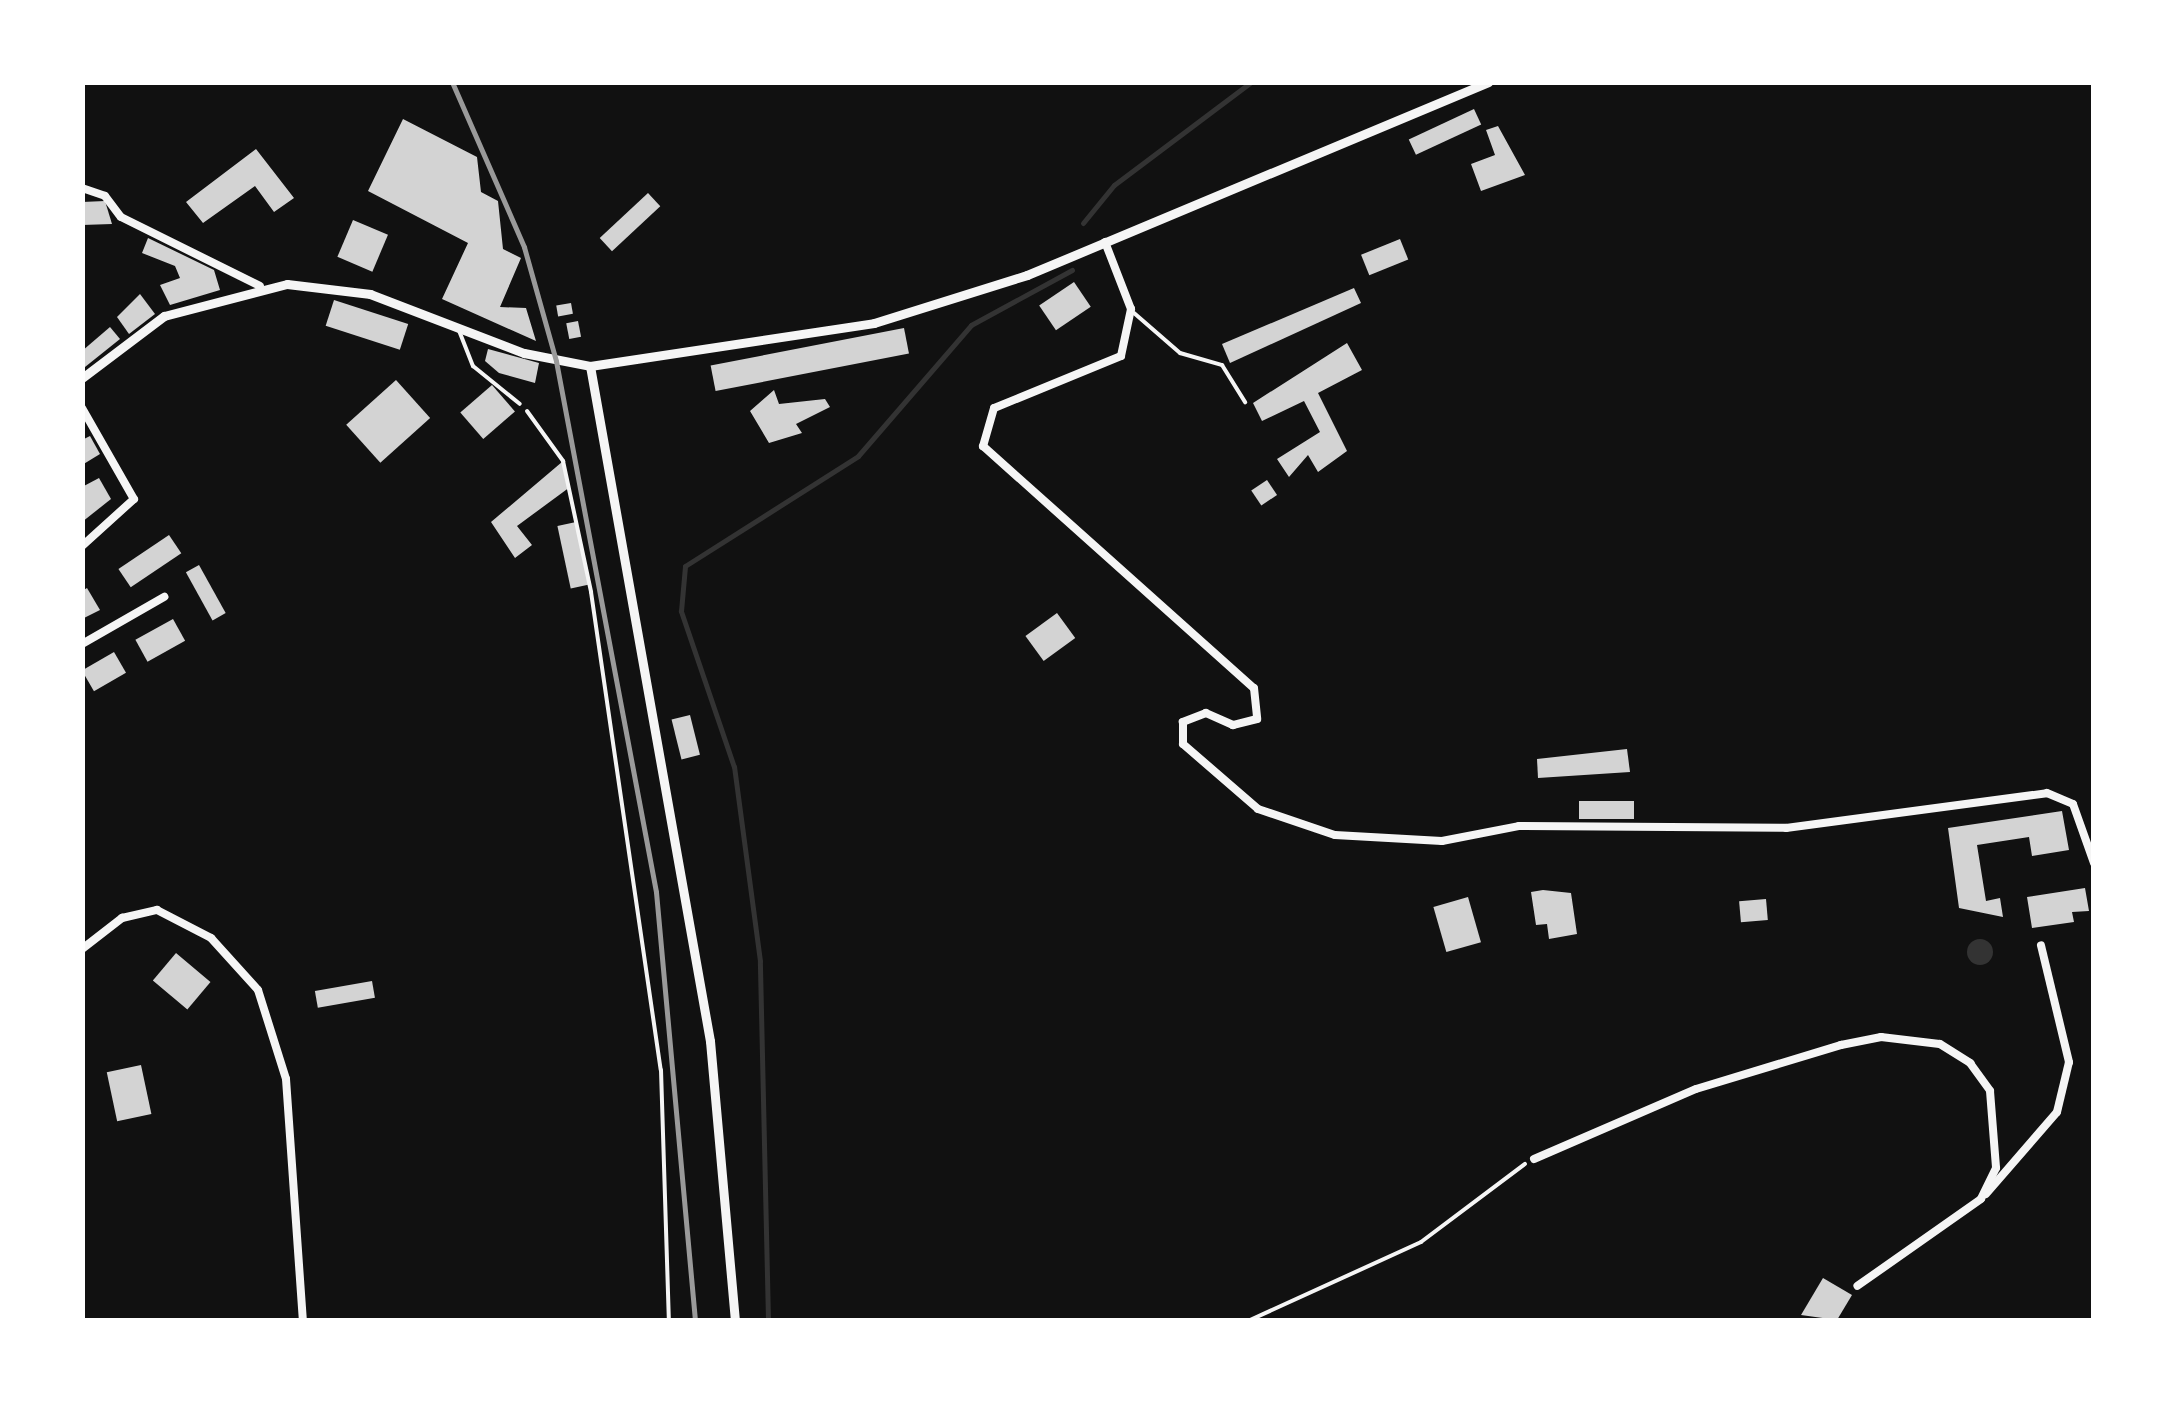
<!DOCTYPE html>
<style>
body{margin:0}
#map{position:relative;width:2176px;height:1403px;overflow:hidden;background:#111;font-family:"Alegreya Sans",sans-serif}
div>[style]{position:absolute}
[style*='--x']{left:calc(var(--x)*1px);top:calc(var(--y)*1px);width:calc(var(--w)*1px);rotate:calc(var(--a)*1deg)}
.water>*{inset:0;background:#333}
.round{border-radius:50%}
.stream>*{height:5px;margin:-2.5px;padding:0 2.5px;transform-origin:2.5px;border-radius:2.5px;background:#333}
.building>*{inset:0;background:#d3d3d3;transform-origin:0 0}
.path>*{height:4px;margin:-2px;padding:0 2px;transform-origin:2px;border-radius:2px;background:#f5f5f5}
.service>*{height:4px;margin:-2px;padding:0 2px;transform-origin:2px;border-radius:2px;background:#f5f5f5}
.minor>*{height:8px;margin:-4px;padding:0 4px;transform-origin:4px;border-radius:4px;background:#f5f5f5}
.tertiary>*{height:9px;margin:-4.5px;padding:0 4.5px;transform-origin:4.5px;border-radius:4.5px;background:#f5f5f5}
.rail>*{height:5px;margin:-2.5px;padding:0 2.5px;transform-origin:2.5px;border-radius:2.5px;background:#9a9a9a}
span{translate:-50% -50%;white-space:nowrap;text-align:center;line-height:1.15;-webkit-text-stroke:9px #fff;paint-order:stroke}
.frame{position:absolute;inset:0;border:85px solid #fff;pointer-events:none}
</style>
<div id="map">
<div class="water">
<div class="round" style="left:1967px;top:939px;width:26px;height:26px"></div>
</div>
<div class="stream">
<div style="--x:1083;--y:223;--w:49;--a:-50.8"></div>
<div style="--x:1114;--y:185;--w:171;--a:-36.9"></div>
<div style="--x:768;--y:1320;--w:359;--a:-91.3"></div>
<div style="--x:760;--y:961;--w:196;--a:-97.6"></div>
<div style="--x:734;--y:767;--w:165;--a:-108.8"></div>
<div style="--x:681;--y:611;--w:45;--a:-84.9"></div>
<div style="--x:685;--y:566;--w:205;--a:-32.4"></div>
<div style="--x:858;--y:456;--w:173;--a:-49.2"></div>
<div style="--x:971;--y:325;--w:115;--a:-28.6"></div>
</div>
<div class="building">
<div style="left:1474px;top:109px;width:17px;height:72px;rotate:65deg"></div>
<div style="clip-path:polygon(403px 119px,477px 157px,481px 192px,498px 201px,503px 249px,521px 258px,500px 307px,526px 308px,536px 341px,442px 299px,468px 243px,368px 191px)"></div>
<div style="clip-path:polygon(1498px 126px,1525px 175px,1481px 191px,1471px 164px,1495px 155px,1486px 130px)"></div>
<div style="clip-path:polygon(256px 149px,294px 198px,274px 212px,255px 186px,203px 223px,186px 202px)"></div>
<div style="left:648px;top:193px;width:18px;height:66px;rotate:47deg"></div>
<div style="clip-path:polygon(105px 201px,112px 224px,82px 225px,82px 202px)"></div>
<div style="left:353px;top:220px;width:38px;height:40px;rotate:23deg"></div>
<div style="clip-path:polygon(148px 238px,214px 270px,220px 290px,170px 305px,160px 285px,180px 278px,175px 266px,142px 253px)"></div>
<div style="left:1400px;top:239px;width:22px;height:42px;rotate:68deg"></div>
<div style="left:1074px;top:282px;width:30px;height:42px;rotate:56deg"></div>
<div style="clip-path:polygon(1354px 288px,1361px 303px,1230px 363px,1222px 344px)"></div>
<div style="clip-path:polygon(140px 294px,155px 314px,129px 334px,117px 317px)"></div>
<div style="left:334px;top:300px;width:78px;height:27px;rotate:18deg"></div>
<div style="left:571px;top:303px;width:11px;height:15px;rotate:80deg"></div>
<div style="left:578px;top:321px;width:16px;height:12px;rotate:79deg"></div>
<div style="clip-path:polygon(110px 327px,120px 339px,85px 367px,82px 351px)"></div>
<div style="left:904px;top:328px;width:26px;height:197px;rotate:79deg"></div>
<div style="clip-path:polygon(1347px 343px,1362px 370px,1318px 393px,1347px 451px,1318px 472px,1308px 455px,1289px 477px,1277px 459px,1320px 432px,1304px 401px,1262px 421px,1253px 403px)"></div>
<div style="clip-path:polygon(488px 349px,539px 363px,535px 383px,499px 373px,485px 361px)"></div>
<div style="left:396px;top:380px;width:51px;height:67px;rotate:48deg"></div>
<div style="left:492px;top:385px;width:35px;height:42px;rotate:49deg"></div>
<div style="clip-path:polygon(774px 390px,779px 404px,825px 399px,830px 407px,796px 424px,802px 433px,769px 443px,750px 411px)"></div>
<div style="clip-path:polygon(90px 436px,100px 454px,82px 465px,82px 440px)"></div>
<div style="clip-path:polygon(562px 462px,570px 487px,517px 526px,532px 545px,515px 558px,491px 522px)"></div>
<div style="clip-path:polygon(99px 478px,111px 499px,82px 522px,82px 487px)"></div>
<div style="left:1267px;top:480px;width:18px;height:19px;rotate:56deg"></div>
<div style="left:576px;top:522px;width:64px;height:19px;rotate:78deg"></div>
<div style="left:169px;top:535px;width:22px;height:61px;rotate:56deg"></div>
<div style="left:199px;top:565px;width:55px;height:15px;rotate:61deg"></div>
<div style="clip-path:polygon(87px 588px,100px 610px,82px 619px,82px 591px)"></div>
<div style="left:1057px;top:613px;width:31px;height:39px;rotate:54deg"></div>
<div style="left:173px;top:619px;width:25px;height:43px;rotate:61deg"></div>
<div style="left:114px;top:652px;width:24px;height:37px;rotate:60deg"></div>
<div style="left:690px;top:715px;width:41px;height:19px;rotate:76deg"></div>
<div style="clip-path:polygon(1627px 749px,1630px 772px,1538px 778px,1537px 759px)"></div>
<div style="left:1579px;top:801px;width:55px;height:18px"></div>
<div style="clip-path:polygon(2062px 811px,2069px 850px,2032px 856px,2029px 837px,1977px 845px,1986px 901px,2000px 898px,2003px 917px,1959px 908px,1948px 828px)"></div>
<div style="clip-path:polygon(2085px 888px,2089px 911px,2072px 912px,2074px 922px,2032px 928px,2027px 897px)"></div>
<div style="clip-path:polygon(1543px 890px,1571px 893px,1577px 934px,1549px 939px,1547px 924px,1536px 925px,1531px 892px)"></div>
<div style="left:1468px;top:897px;width:47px;height:36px;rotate:74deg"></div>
<div style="left:1766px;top:899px;width:21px;height:27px;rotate:85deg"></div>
<div style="left:176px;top:953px;width:45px;height:36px;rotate:40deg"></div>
<div style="left:372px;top:981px;width:17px;height:58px;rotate:80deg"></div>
<div style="left:141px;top:1065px;width:50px;height:35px;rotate:78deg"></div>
<div style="clip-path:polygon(1823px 1278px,1852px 1295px,1837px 1320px,1801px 1315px)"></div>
</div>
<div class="path">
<div style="--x:527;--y:411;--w:62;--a:54.2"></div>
<div style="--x:563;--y:461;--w:134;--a:77.9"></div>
<div style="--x:591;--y:592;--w:483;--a:81.7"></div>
<div style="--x:661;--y:1070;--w:250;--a:88.2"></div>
<div style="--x:1250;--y:1320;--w:188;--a:-24.5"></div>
<div style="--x:1421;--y:1242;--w:130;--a:-36.9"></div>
</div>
<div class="service">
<div style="--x:1134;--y:313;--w:61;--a:41"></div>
<div style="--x:1180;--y:353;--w:44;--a:15.9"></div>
<div style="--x:1222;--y:365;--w:44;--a:58.1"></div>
<div style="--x:458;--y:328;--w:41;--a:68.5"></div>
<div style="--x:473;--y:366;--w:60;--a:39"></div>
</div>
<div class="minor">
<div style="--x:82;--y:188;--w:24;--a:19"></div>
<div style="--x:105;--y:196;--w:26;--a:53"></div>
<div style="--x:121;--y:217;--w:155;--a:26.4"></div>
<div style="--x:1105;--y:242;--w:72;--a:68.8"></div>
<div style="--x:1131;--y:309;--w:48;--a:102"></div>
<div style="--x:1121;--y:356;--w:137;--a:157.7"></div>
<div style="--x:994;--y:408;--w:40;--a:106"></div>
<div style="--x:983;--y:446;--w:363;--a:41.8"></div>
<div style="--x:1254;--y:688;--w:31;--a:84"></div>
<div style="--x:1257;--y:719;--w:25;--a:166"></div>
<div style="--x:1233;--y:725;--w:30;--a:-156"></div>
<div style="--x:1206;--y:713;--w:25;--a:159"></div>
<div style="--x:1183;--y:722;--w:22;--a:90"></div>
<div style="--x:1183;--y:744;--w:99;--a:40.9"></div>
<div style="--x:1258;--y:809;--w:81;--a:18.7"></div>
<div style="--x:1335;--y:835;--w:107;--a:3.2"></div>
<div style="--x:1442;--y:841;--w:78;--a:-11"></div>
<div style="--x:1519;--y:826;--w:267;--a:0.4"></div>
<div style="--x:1786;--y:828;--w:263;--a:-7.6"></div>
<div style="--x:2047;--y:793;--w:28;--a:23"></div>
<div style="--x:2073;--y:804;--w:63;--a:70.4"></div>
<div style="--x:82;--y:408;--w:105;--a:60.3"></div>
<div style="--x:134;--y:499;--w:70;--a:137.9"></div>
<div style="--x:82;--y:644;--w:95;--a:-29.8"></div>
<div style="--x:82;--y:949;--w:51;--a:-37.8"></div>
<div style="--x:122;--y:918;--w:36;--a:-13"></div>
<div style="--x:157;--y:910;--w:61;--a:27.4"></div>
<div style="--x:211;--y:938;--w:70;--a:47.9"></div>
<div style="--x:258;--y:990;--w:93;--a:72.5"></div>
<div style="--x:286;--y:1079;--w:242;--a:86"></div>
<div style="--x:1534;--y:1159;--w:176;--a:-23.4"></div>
<div style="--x:1696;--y:1089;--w:152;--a:-16.9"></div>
<div style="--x:1841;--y:1045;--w:41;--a:-11.3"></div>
<div style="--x:1881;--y:1037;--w:59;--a:6.8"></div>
<div style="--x:1940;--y:1044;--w:36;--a:32"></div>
<div style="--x:1970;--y:1063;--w:34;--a:54"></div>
<div style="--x:1990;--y:1091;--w:77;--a:85.5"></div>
<div style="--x:1996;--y:1168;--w:34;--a:116"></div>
<div style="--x:1981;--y:1199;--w:151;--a:144.9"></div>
<div style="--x:1986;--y:1194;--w:108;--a:-49.1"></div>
<div style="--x:2057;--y:1112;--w:51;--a:-76.5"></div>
<div style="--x:2069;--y:1062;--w:120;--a:-103.5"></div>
</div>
<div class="tertiary">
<div style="--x:590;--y:366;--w:686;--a:79.92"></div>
<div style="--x:710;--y:1041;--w:280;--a:84.9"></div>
<div style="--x:82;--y:378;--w:103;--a:-37.1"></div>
<div style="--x:164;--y:316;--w:127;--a:-14.6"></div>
<div style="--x:287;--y:284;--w:84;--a:6.9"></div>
<div style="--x:370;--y:294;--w:165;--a:21"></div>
<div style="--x:524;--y:353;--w:67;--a:11.1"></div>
<div style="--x:590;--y:366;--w:287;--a:-8.6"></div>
<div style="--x:874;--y:323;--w:160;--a:-17.4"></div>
<div style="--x:1027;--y:275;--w:500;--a:-22.7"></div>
</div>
<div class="rail">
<div style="--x:452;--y:82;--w:180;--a:66.4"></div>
<div style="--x:524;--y:247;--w:118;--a:74.3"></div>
<div style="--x:556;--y:361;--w:540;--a:79.33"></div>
<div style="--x:656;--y:892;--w:430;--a:84.8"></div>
</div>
<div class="frame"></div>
</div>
